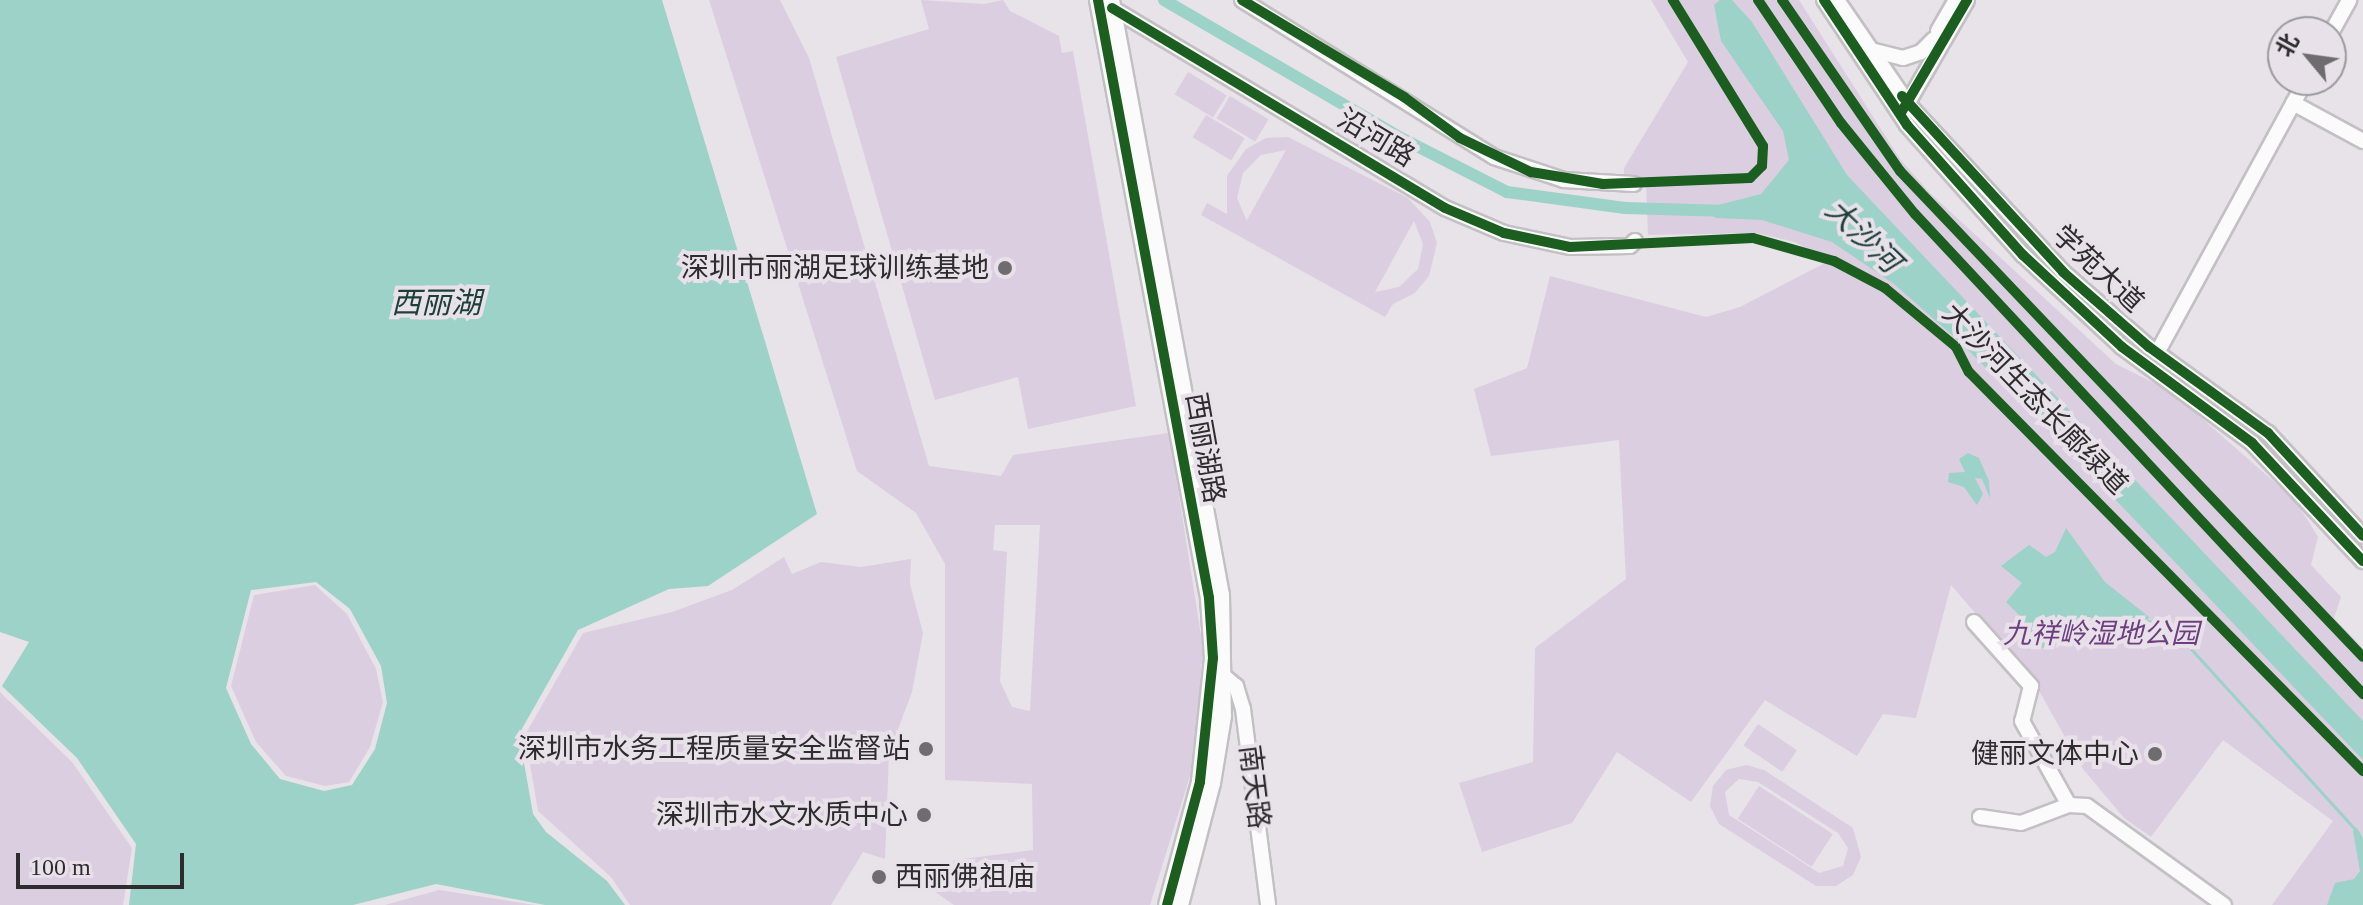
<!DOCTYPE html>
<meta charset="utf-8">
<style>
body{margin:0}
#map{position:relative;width:2363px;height:905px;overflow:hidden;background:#e7e3e8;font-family:"Times New Roman","Noto Sans SC",serif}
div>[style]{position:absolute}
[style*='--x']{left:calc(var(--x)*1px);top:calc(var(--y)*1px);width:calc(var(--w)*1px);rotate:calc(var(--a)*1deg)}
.green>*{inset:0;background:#dccee1;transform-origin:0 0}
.water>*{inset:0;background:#9cd2c7}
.stream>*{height:3px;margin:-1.5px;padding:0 1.5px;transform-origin:1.5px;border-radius:1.5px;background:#9cd2c7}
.canal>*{height:12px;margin:-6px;padding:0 6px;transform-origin:6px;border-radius:6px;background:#9cd2c7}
.roads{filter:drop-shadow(2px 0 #c3c0c4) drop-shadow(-2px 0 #c3c0c4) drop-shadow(0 2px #c3c0c4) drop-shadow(0 -2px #c3c0c4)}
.minor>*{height:14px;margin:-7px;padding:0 7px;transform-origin:7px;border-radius:7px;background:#fbfbfc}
.major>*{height:16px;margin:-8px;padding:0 8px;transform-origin:8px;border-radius:8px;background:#fbfbfc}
.cycleway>*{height:10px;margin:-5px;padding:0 5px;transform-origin:5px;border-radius:5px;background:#1b5e20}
.dots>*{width:22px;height:22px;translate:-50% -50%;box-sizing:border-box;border:4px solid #e8e1ea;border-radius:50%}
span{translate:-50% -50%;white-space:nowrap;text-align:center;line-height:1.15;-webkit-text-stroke:8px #e8e1ea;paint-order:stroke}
.street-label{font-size:28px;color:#2f2c30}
.poi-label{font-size:28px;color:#2f2c30}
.right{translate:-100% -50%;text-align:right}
.left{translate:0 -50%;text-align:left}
.park-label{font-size:28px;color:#6d3f7e;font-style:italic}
.water-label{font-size:30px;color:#1d413a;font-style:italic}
.north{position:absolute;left:2267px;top:16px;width:80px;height:80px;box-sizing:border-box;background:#e8e1ea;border:2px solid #9e99a0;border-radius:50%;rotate:299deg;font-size:22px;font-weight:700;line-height:32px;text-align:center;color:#2f2c30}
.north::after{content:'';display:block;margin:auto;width:28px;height:36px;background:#6f6c70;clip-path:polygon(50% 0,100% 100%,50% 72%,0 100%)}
.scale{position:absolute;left:16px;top:853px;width:168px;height:36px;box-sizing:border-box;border:4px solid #2f2c30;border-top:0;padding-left:10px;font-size:24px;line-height:28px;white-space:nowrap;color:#2f2c30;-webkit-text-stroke:6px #e8e1ea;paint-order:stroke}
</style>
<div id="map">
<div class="green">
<div style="clip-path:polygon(evenodd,709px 0,780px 0,809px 58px,929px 466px,1001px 476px,1013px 455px,1169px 433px,1203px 648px,1194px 763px,1150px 905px,954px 905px,899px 867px,1033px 850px,1032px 784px,945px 780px,945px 564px,916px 513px,857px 471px,709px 0,995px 525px,1040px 525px,1030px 711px,1012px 707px,1000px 681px,1007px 552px,993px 550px,995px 525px)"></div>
<div style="clip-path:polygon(921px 0,984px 4px,1003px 0,1010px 11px,1059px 36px,1062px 53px,1073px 51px,1136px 406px,1028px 429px,1018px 377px,935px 400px,836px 57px,929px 29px)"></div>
<div style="clip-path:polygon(1651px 0,1799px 0,1900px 159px,1930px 193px,2116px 364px,2158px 385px,2198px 415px,2296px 501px,2318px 537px,2311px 565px,2341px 597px,2334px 618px,2363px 648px,2363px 905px,2272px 905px,2333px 821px,2223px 740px,2151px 837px,2124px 818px,2083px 769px,2033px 680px,1951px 585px,1916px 718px,1883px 714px,1857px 756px,1765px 700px,1691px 802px,1617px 752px,1572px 823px,1482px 852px,1459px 783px,1533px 762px,1535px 648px,1626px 579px,1619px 440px,1491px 456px,1474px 389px,1527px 368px,1550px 276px,1706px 317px,1740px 307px,1829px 261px,1795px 242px,1756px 233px,1648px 235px,1646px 180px,1624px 177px,1624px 168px,1688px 62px)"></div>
<div style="left:1188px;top:72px;width:45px;height:26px;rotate:31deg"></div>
<div style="left:1230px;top:96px;width:45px;height:26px;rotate:31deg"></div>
<div style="left:1206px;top:115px;width:45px;height:26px;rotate:31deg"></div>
<div style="clip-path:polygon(evenodd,1288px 137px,1408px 198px,1430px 222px,1437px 243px,1429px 276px,1415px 293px,1393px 304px,1385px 317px,1201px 215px,1207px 203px,1227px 214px,1227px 176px,1246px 149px,1266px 138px,1288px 137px,1286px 150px,1247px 220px,1247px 221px,1237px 198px,1243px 173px,1261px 155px,1286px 150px,1288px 137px,1414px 221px,1423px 244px,1418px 269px,1399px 287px,1375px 292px,1414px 221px)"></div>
<div style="clip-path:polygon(784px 557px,792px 574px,821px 562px,861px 567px,911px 559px,910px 584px,923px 633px,912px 692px,889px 753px,885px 859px,863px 852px,831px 905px,630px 905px,611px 877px,538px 811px,525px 735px,583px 633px,672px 612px,732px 590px)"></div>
<div style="clip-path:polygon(315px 585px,347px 614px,376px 669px,383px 702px,370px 747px,349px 782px,325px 786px,286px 776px,256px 742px,231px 686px,254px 595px)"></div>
<div style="clip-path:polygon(0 692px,72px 762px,132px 848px,123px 905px,0 905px)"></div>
<div style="left:1758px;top:724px;width:47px;height:26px;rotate:34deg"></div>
<div style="clip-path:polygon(evenodd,1746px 765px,1764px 770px,1853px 828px,1861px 857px,1853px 875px,1836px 886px,1816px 886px,1719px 824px,1710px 806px,1713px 786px,1726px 770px,1746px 765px,1739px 779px,1758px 782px,1838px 833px,1848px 848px,1843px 866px,1819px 873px,1729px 815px,1725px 792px,1739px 779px)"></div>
<div style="left:1759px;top:786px;width:88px;height:39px;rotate:33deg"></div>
<div style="clip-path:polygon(439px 890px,535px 905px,385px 905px)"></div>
</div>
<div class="water">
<div style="clip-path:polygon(evenodd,0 0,662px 0,817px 514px,708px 586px,669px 589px,578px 630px,519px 734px,533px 814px,546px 832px,607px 881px,625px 905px,545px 905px,436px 884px,353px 905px,129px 905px,136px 844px,77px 758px,2px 686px,29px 642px,0 632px,0 0,316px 582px,350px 609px,381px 666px,387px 703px,375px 749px,352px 785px,324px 791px,280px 779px,251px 744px,226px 688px,251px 590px,316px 582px)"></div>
<div style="clip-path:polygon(1720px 0,1732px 0,1752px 22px,1847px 175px,2363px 721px,2363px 760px,2073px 455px,1960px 342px,1894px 284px,1832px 242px,1762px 220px,1715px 218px,1714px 206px,1761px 194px,1789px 160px,1783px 131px,1721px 41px,1714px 5px)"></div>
<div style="clip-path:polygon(1968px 453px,1979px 458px,1989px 481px,1990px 498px,1982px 479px,1975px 478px,1983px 494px,1977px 505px,1964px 487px,1948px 482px,1949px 473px,1965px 472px,1959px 459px)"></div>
<div style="clip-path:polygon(2066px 528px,2105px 582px,2149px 617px,2143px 629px,2130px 632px,2088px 617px,2047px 649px,2029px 644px,2021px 633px,2024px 620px,2006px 602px,2022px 583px,2001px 566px,2029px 545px,2046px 557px,2055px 552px)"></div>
<div style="clip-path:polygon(2357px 828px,2363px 838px,2363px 905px,2327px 905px,2335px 883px,2354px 879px,2360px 871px,2353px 831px)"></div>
</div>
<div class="stream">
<div style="--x:2147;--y:621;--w:26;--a:16"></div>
<div style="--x:2172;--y:628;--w:272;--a:47.7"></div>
</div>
<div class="canal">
<div style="--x:1164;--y:0;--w:276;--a:30.2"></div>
<div style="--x:1403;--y:139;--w:117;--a:27"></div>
<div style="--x:1507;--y:192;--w:119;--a:7.7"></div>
<div style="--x:1625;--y:208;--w:104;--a:1.7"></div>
</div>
<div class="roads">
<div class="minor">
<div style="--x:1242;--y:0;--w:297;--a:31.9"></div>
<div style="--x:1494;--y:157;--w:74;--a:18.2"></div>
<div style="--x:1564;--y:180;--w:70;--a:3.3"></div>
<div style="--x:1824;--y:0;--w:150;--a:56.4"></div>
<div style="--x:1907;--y:125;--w:174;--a:48.3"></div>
<div style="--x:2023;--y:255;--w:135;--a:42.9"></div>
<div style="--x:2122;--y:347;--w:162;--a:36.4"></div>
<div style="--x:2252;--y:443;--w:162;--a:46.8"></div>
<div style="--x:1837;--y:0;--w:127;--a:55.6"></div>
<div style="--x:1909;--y:105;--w:227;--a:47.3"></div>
<div style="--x:2063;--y:272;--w:114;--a:41.1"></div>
<div style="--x:2149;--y:347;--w:147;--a:35.9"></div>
<div style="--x:2268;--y:433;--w:140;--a:47.3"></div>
<div style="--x:1112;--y:8;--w:388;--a:31"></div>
<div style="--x:1445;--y:208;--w:64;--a:23"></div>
<div style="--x:1504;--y:233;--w:67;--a:12"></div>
<div style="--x:1570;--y:247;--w:60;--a:-1"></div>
<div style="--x:1630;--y:246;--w:7;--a:-45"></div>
<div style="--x:1938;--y:31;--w:36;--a:-60"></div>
<div style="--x:2331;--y:33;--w:38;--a:-61"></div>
<div style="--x:1871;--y:50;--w:33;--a:14"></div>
<div style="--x:1903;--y:58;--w:19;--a:-18"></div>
<div style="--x:1921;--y:52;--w:18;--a:-45"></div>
<div style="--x:2293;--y:103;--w:80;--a:28.5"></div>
<div style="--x:1903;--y:111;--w:128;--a:-60"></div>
<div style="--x:2157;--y:353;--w:311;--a:-61.4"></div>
<div style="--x:1974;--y:622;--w:86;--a:48.3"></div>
<div style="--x:2031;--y:686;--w:36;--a:104"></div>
<div style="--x:2022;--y:721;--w:96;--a:60.8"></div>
<div style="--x:1224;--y:676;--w:16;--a:40"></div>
<div style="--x:1236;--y:686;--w:24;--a:73"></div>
<div style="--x:1243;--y:709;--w:198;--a:82.7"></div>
<div style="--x:1980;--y:817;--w:41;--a:8.3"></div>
<div style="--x:2021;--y:823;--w:51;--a:-20.6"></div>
<div style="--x:2069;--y:805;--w:18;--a:3"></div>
<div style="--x:2087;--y:806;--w:169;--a:35.9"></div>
</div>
<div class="major">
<div style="--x:1098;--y:0;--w:608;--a:79.48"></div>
<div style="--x:1209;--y:598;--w:60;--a:86.2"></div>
<div style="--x:1213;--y:658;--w:125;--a:96"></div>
<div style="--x:1200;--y:782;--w:127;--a:105"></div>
<div style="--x:1111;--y:0;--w:605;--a:79.53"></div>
<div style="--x:1221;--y:595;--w:121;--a:89.1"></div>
<div style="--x:1223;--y:716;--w:68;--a:99.3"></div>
<div style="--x:1212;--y:783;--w:126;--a:104.7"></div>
</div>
</div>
<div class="cycleway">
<div style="--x:1098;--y:0;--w:608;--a:79.48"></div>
<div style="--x:1209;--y:598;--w:60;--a:86.2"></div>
<div style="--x:1213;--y:658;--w:125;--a:96"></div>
<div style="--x:1200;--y:782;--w:127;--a:105"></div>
<div style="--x:1242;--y:0;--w:189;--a:30.9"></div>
<div style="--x:1404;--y:97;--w:69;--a:36.2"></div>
<div style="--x:1460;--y:138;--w:79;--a:25.6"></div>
<div style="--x:1531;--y:172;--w:73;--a:9.5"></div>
<div style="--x:1603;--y:184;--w:147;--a:-2.3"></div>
<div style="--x:1750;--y:178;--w:17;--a:-45"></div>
<div style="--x:1762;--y:166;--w:20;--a:-87"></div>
<div style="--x:1763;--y:146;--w:172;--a:-121.7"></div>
<div style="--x:1758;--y:0;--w:148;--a:56"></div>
<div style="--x:1841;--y:123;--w:117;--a:50.9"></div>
<div style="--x:1915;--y:214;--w:657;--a:46.97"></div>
<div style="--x:1782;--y:0;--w:208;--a:55.4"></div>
<div style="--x:1900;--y:171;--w:671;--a:46.39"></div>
<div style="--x:1824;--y:0;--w:150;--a:56.4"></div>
<div style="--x:1907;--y:125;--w:174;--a:48.3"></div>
<div style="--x:2023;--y:255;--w:135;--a:42.9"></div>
<div style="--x:2122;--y:347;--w:162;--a:36.4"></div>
<div style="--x:2252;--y:443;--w:162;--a:46.8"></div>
<div style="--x:1112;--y:8;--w:388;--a:31"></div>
<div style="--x:1445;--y:208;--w:64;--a:23"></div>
<div style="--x:1504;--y:233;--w:67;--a:12"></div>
<div style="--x:1570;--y:247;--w:183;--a:-2.8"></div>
<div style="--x:1753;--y:238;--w:84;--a:15.9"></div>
<div style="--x:1834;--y:261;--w:58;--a:27.9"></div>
<div style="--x:1885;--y:288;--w:92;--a:39.7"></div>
<div style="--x:1956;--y:347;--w:28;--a:63"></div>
<div style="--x:1969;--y:372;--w:561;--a:45.36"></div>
<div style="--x:1902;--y:96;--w:239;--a:47.5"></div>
<div style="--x:2063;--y:272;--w:114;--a:41.1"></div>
<div style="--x:2149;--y:347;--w:147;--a:35.9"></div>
<div style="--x:2268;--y:433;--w:140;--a:47.3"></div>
<div style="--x:1902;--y:111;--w:129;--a:-59.6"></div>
</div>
<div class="dots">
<div style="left:1005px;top:268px;background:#6f6c70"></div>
<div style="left:926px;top:749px;background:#6f6c70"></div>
<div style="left:2155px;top:754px;background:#6f6c70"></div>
<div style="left:924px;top:815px;background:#6f6c70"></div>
<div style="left:879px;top:877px;background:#6f6c70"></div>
</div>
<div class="street-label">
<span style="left:1376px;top:138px;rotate:31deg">沿河路</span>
<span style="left:2098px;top:269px;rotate:43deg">学苑大道</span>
<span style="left:2035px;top:399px;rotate:46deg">大沙河生态长廊绿道</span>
<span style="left:1205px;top:448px;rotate:80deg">西丽湖路</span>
<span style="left:1254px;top:787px;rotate:83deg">南天路</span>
</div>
<div class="poi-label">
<span class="right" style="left:989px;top:268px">深圳市丽湖足球训练基地</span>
<span class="right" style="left:910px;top:749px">深圳市水务工程质量安全监督站</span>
<span class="right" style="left:2139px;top:754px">健丽文体中心</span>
<span class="right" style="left:908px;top:815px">深圳市水文水质中心</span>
<span class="left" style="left:895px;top:877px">西丽佛祖庙</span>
</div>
<div class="park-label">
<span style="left:2101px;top:634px">九祥岭湿地公园</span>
</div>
<div class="water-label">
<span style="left:1863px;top:236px;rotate:44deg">大沙河</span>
<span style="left:436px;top:303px">西丽湖</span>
</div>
<div class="north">北</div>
<div class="scale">100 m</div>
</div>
